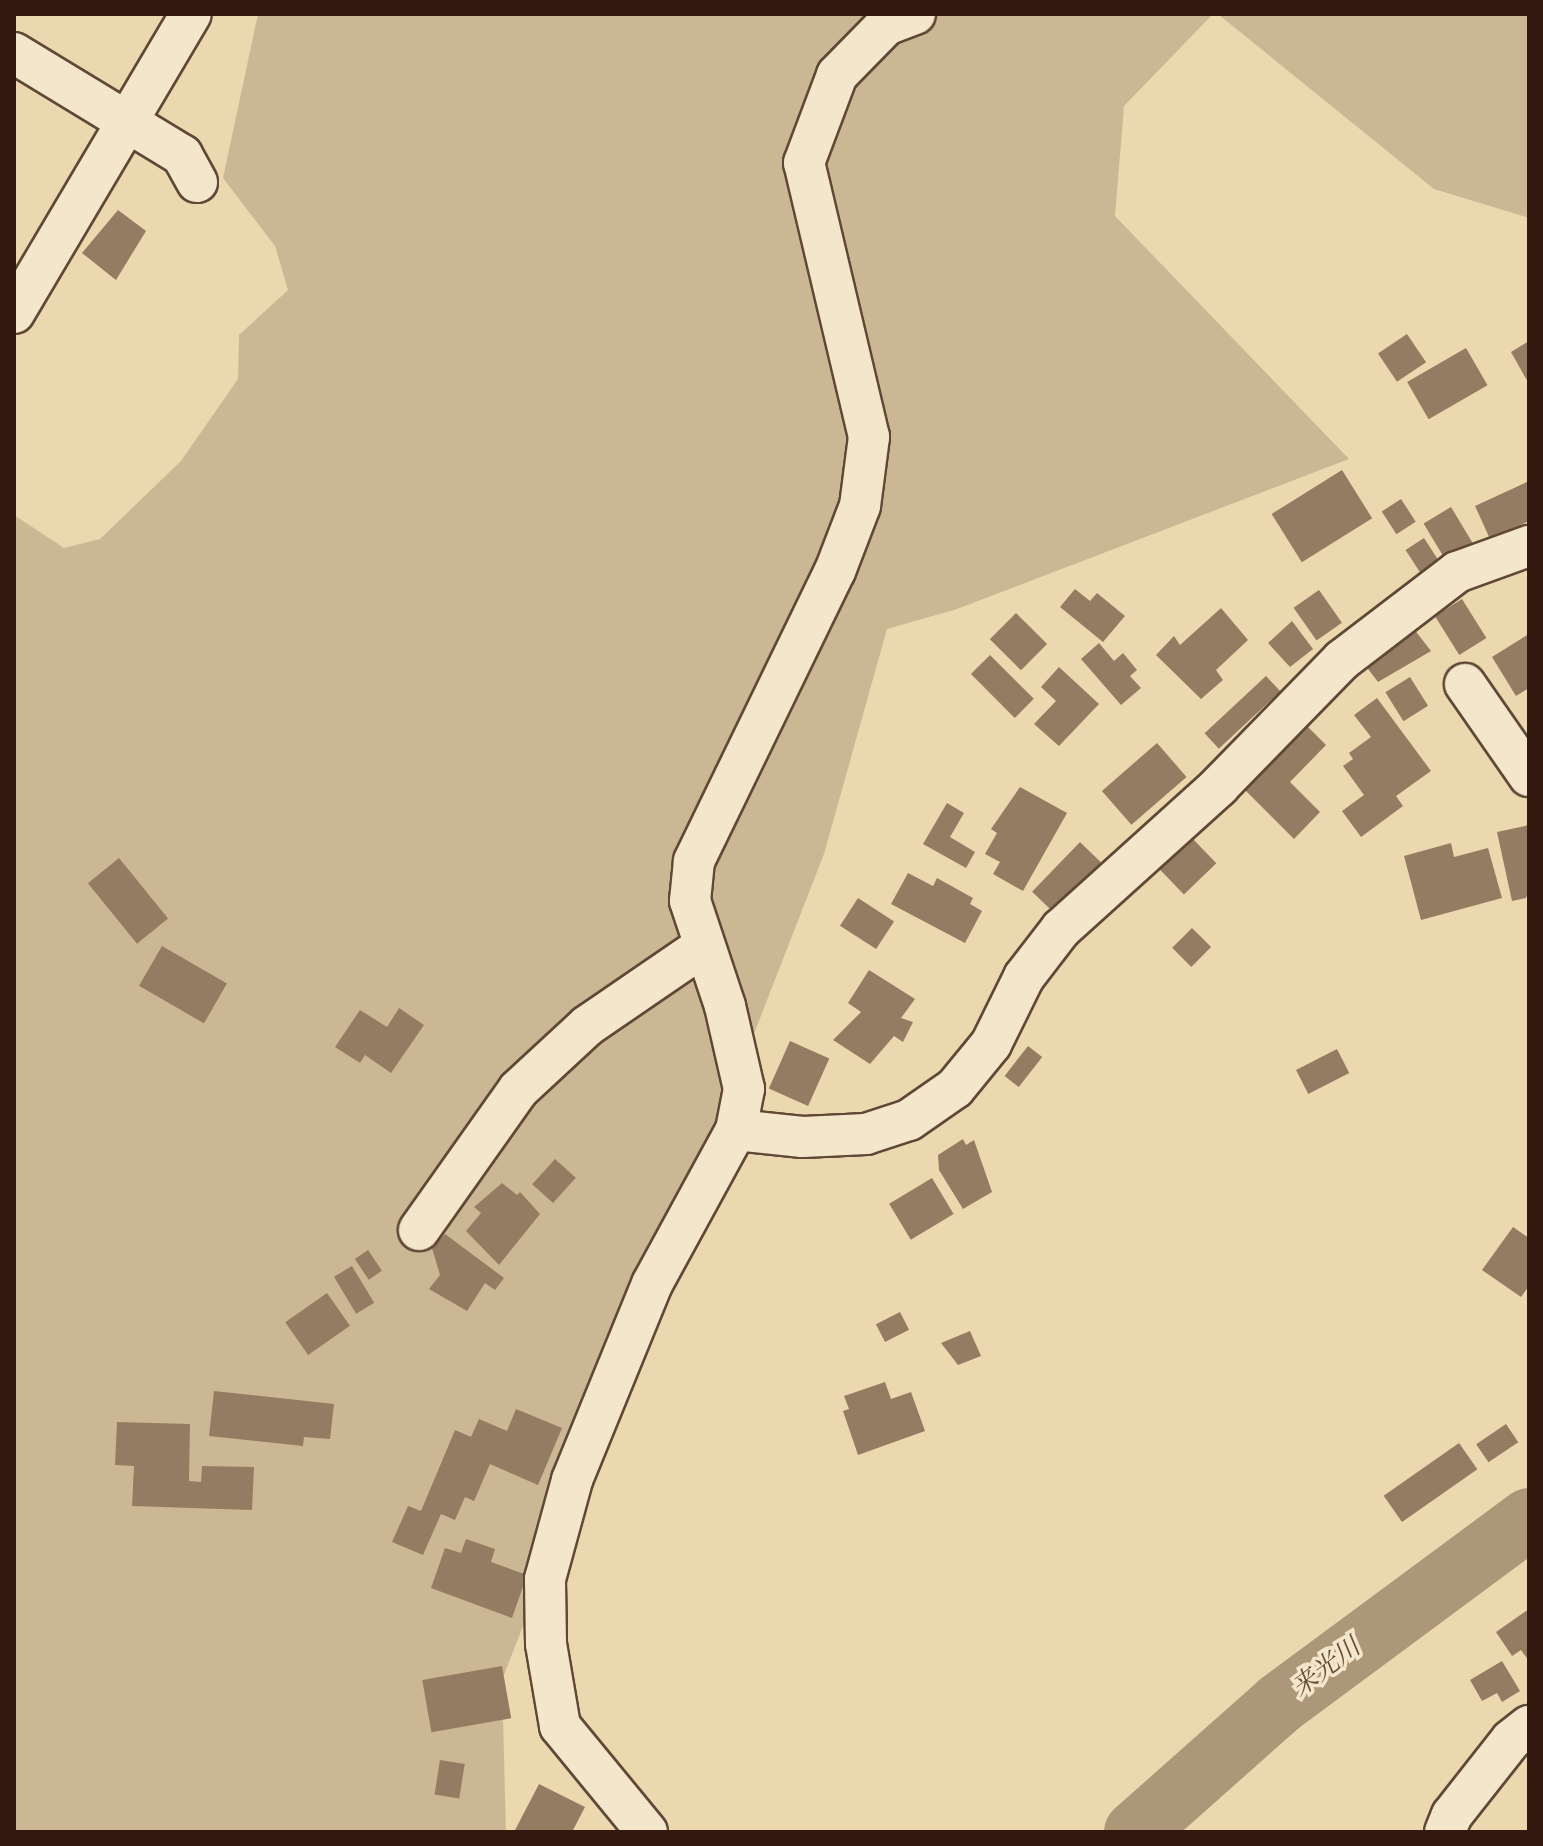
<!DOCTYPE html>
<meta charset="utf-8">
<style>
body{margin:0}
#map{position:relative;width:1543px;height:1846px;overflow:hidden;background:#ecd8af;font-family:"Old Standard TT","Noto Serif JP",serif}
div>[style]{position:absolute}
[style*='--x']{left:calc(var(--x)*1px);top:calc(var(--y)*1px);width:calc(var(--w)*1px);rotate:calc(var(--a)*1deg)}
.green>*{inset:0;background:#ccb794}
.river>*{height:62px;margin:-31px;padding:0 31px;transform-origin:31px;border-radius:31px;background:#ad9779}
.building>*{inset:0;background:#937c62;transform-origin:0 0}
.roads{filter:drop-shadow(2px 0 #604837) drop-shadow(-2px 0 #604837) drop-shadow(0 2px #604837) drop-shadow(0 -2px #604837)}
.minor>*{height:40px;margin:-20px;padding:0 20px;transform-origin:20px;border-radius:20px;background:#f3e6cb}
span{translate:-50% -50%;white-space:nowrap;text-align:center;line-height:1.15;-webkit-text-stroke:7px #f3e6cb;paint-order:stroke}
.water-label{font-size:26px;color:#634b39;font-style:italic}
.frame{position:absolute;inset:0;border:16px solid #32180f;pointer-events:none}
</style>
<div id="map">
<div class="green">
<div style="clip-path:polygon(258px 14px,1213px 14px,1124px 106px,1115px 216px,1349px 459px,957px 609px,887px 629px,824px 854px,502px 1680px,506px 1832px,14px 1832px,14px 515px,64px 548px,100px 539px,181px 461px,238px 379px,239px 335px,288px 290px,275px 246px,223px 178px)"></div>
<div style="clip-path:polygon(1218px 14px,1529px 14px,1529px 218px,1434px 189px)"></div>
</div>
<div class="river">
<div style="--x:1135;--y:1832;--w:193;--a:-41.6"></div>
<div style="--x:1279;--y:1704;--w:311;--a:-36.5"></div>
</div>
<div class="building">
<div style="clip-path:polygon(118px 210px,146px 231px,116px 280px,82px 253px)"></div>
<div style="left:1407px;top:334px;width:34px;height:35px;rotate:56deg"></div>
<div style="clip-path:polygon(1529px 341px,1529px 384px,1511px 352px)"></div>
<div style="left:1466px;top:348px;width:43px;height:68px;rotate:60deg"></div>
<div style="left:1342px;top:470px;width:57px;height:83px;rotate:58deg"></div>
<div style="clip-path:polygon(1529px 481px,1529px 521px,1490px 539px,1475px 506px)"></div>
<div style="left:1401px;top:499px;width:27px;height:23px;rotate:57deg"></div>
<div style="left:1451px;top:507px;width:45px;height:32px;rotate:59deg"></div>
<div style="left:1424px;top:538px;width:31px;height:22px;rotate:57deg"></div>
<div style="clip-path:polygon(1075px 589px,1090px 601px,1097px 593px,1125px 616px,1103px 642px,1060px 607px)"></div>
<div style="left:1319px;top:590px;width:40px;height:31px;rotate:55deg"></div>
<div style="left:1462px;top:599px;width:46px;height:32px;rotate:58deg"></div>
<div style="clip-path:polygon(1221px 608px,1248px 640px,1216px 670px,1223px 680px,1201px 699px,1156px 655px,1174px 636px,1180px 645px)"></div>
<div style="left:1016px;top:613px;width:44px;height:37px;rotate:45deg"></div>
<div style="clip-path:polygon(1292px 621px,1313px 649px,1290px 667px,1268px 643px)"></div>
<div style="clip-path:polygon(1410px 624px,1431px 651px,1378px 682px,1362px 661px)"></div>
<div style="clip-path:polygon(1529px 634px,1529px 688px,1516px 696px,1492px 657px)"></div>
<div style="clip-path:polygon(1099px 643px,1114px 661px,1123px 653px,1137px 670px,1130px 676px,1141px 688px,1121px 705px,1081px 659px)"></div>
<div style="left:990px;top:655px;width:62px;height:27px;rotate:45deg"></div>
<div style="clip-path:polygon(1059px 667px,1099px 704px,1059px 746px,1034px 724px,1056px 701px,1041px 687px)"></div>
<div style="left:1266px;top:676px;width:21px;height:84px;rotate:47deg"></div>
<div style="left:1410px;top:677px;width:34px;height:29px;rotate:58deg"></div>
<div style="clip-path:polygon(1377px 698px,1431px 771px,1396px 796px,1403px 806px,1361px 837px,1342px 811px,1364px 795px,1343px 766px,1353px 759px,1349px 753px,1371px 737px,1354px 715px)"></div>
<div style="clip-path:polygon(1308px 727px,1326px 745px,1290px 782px,1320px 812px,1294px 839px,1245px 790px)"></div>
<div style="left:1157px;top:743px;width:45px;height:73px;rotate:49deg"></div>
<div style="clip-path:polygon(1020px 787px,1067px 813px,1023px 891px,993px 874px,1000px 862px,985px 854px,997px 833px,991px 829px)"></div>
<div style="clip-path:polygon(947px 803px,964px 813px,950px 837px,975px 852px,966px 868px,923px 844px)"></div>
<div style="clip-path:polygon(1529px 825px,1529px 888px,1526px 898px,1512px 901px,1497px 832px)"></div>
<div style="left:1192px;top:838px;width:35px;height:45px;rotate:46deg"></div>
<div style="left:1080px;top:842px;width:29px;height:69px;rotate:44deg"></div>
<div style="clip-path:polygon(1451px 843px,1454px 857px,1488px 848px,1502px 898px,1421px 920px,1404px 856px)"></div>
<div style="left:119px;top:858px;width:78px;height:40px;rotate:51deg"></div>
<div style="clip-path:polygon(908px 873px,933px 886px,937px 878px,973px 898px,970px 904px,982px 911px,965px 943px,891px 904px)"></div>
<div style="left:858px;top:898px;width:43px;height:33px;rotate:33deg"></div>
<div style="left:1192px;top:928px;width:27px;height:28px;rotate:45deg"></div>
<div style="left:162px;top:946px;width:75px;height:46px;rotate:30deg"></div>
<div style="clip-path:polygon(869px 970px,915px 999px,901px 1018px,913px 1022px,903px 1042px,894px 1036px,870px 1064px,833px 1040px,861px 1012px,848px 1003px)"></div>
<div style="clip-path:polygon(399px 1008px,424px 1025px,391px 1073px,365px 1055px,360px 1063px,335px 1047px,360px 1010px,387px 1027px)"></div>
<div style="left:790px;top:1041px;width:43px;height:52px;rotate:24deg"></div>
<div style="left:1028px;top:1046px;width:18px;height:38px;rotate:38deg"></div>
<div style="left:1337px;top:1049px;width:27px;height:46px;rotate:63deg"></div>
<div style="clip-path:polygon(963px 1139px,966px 1145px,974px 1140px,992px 1192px,963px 1209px,939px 1170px,938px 1155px)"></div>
<div style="left:555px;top:1159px;width:28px;height:34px;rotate:42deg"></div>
<div style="left:932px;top:1178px;width:42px;height:50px;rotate:59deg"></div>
<div style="clip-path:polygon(502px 1183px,517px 1195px,520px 1192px,540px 1214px,499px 1265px,466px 1231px,481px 1213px,474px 1207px)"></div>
<div style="clip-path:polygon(1513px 1227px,1529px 1238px,1529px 1286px,1521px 1297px,1482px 1270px)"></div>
<div style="clip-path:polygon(445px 1234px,504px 1278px,495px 1290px,485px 1283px,467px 1311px,429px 1289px,440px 1275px,432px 1248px)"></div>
<div style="left:368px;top:1250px;width:25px;height:16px;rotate:56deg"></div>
<div style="left:352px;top:1266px;width:43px;height:21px;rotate:59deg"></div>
<div style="left:327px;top:1293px;width:40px;height:51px;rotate:55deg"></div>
<div style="left:900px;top:1312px;width:20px;height:27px;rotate:63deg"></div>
<div style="clip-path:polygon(970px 1331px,981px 1356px,958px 1365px,941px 1343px)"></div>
<div style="clip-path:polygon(885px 1382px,891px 1399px,911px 1392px,925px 1431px,858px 1455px,843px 1411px,849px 1409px,844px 1396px)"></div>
<div style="clip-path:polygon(214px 1391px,334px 1404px,330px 1439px,304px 1437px,303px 1446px,209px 1436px)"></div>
<div style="clip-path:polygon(516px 1409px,562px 1428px,538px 1485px,490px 1464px,474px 1501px,465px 1497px,455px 1520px,441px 1514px,423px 1555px,392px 1542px,408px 1506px,421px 1511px,455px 1430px,471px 1437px,479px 1419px,507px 1431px)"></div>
<div style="clip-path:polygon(117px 1422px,190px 1424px,189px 1481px,201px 1482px,202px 1466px,254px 1467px,252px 1510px,132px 1506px,134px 1466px,115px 1465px)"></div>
<div style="left:1506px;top:1424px;width:22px;height:36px;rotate:56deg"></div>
<div style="left:1459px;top:1443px;width:32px;height:92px;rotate:55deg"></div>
<div style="clip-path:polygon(466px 1539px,495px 1549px,491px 1562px,527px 1575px,512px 1618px,431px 1588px,445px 1548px,461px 1553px)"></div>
<div style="clip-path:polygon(1529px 1609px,1529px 1661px,1521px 1650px,1512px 1656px,1496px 1632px)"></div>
<div style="clip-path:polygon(1502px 1661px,1520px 1691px,1502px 1702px,1497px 1693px,1482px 1701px,1470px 1680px)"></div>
<div style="left:502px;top:1666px;width:53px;height:81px;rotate:80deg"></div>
<div style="left:440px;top:1760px;width:25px;height:35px;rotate:9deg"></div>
<div style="clip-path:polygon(539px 1784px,585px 1807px,572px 1832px,514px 1832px)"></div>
</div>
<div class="roads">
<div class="minor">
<div style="--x:14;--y:53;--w:197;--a:31.3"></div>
<div style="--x:182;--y:155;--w:31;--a:61"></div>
<div style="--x:14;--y:313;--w:347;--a:-59.4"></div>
<div style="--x:1465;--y:684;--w:112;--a:55.2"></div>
<div style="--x:736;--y:1130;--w:67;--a:6"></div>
<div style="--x:803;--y:1137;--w:63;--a:-2.7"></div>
<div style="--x:866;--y:1134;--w:45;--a:-18"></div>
<div style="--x:909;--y:1120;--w:56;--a:-34.8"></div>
<div style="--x:955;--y:1088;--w:57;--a:-50.7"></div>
<div style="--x:991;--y:1044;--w:75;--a:-63.8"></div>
<div style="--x:1024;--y:977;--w:61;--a:-52.4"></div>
<div style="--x:1061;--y:929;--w:213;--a:-42.1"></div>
<div style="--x:1219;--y:786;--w:176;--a:-45.7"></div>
<div style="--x:1342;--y:660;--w:145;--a:-37.4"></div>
<div style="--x:1457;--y:572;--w:77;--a:-19.9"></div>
<div style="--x:419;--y:1230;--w:171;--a:-54.7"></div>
<div style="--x:518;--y:1090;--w:94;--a:-42.8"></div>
<div style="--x:587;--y:1026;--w:138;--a:-34.4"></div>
<div style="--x:647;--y:1832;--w:137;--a:-129.4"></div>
<div style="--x:560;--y:1726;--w:83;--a:-99.7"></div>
<div style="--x:546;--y:1644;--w:65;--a:-90.9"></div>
<div style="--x:545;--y:1579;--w:103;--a:-74.7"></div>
<div style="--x:572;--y:1480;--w:212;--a:-67.8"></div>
<div style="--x:652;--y:1284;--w:175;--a:-61.4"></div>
<div style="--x:736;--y:1130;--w:42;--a:-79"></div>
<div style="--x:744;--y:1089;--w:85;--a:-102.9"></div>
<div style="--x:725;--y:1006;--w:111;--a:-108.4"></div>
<div style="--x:690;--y:901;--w:40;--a:-84.3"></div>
<div style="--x:694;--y:861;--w:322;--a:-64.1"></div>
<div style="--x:835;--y:571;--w:70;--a:-69"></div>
<div style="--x:860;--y:506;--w:70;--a:-82.6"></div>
<div style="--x:869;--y:437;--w:282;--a:-103.3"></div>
<div style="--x:804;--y:163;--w:94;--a:-69.4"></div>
<div style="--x:837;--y:75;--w:70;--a:-45.6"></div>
<div style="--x:886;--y:25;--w:31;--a:-21"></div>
<div style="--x:1445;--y:1832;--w:18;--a:-68"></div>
<div style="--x:1452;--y:1815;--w:95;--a:-51.8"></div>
<div style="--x:1511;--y:1740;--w:23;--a:-38"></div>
</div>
</div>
<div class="water-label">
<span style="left:1327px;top:1669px;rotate:-37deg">来光川</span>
</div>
<div class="frame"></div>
</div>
